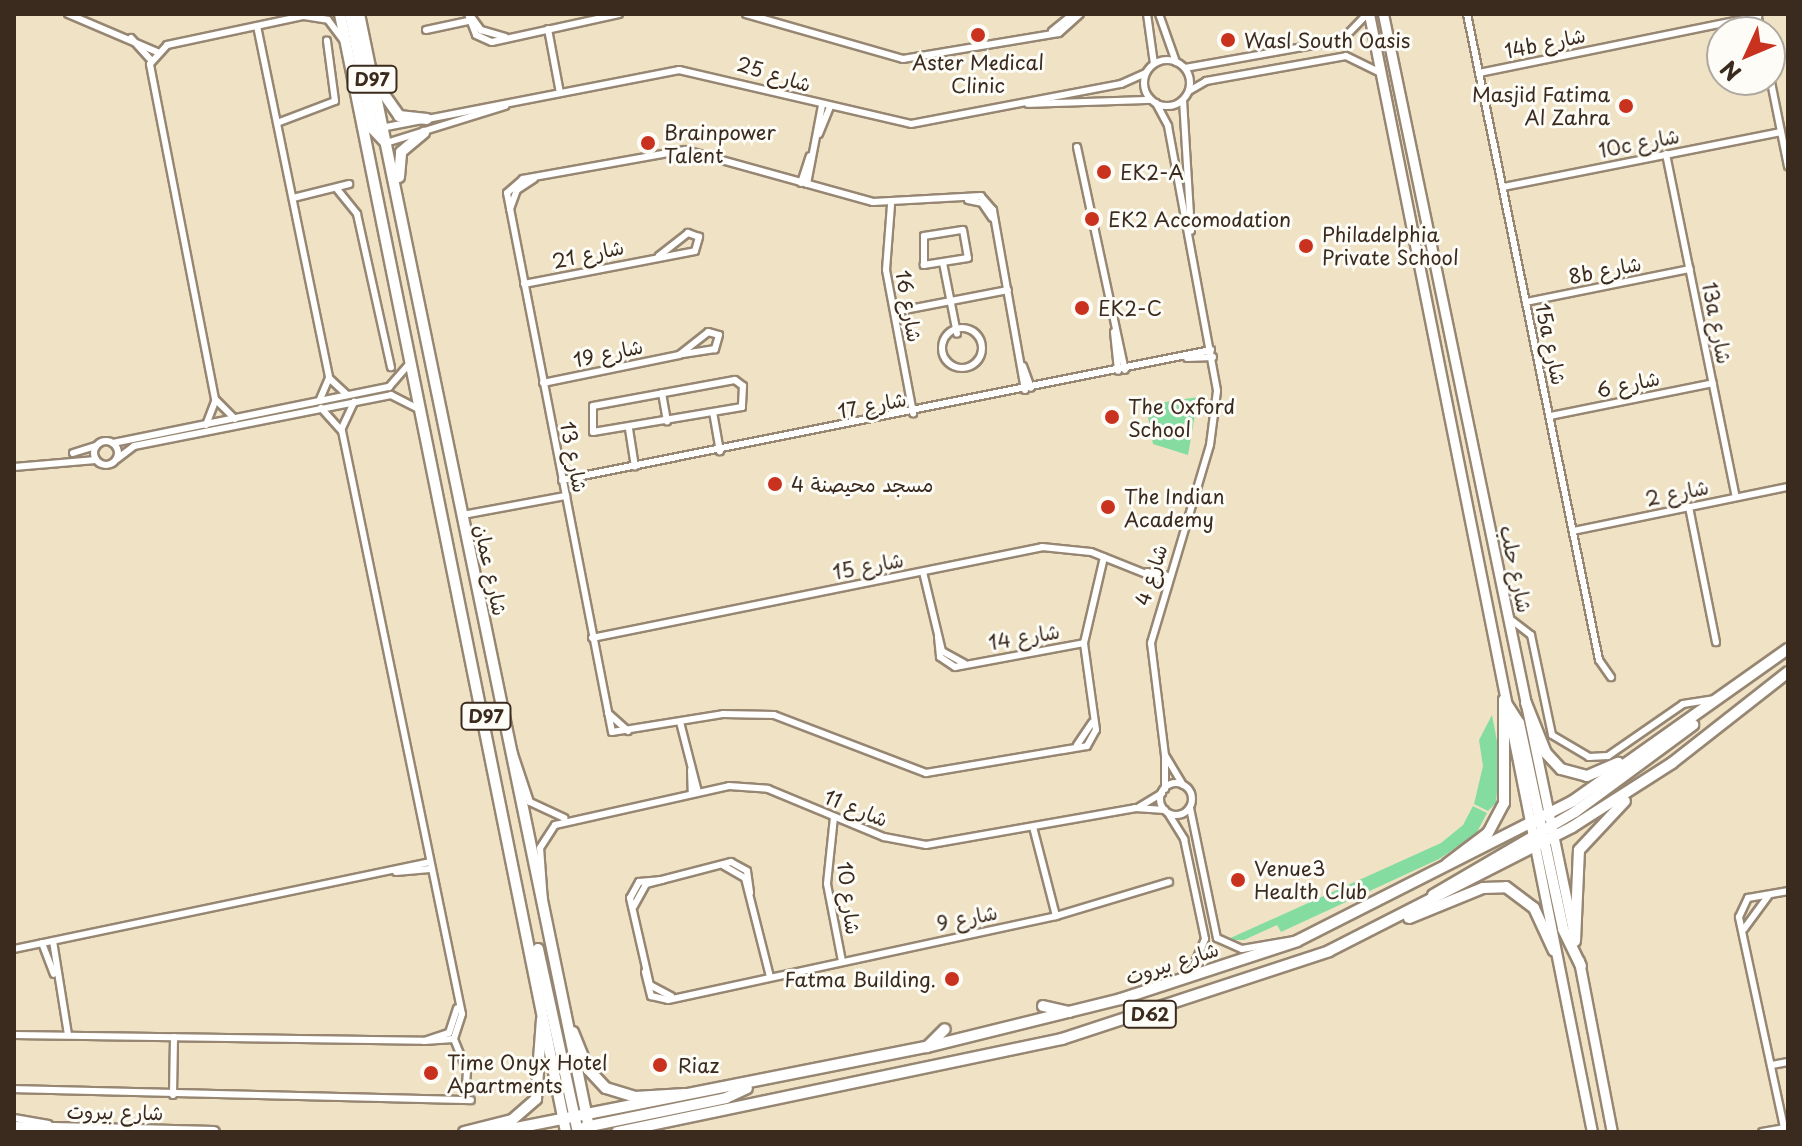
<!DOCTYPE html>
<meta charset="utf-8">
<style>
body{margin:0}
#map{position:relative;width:1802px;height:1146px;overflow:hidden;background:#f0e3c5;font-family:"Playpen Sans","Playpen Sans Arabic",sans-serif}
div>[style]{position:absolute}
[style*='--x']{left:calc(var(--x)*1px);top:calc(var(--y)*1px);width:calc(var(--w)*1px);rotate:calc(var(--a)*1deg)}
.green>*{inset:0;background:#84dca1}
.roads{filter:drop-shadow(2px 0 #968672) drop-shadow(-2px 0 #968672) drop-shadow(0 2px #968672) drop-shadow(0 -2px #968672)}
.street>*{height:6px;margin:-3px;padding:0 3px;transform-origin:3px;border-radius:3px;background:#fff}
.street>.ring{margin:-3px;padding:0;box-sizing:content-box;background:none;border:6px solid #fff;border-radius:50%}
.secondary>*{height:9px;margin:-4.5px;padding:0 4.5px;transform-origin:4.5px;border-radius:4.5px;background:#fff}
.primary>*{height:10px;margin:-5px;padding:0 5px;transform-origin:5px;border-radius:5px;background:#fff}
.dots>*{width:22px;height:22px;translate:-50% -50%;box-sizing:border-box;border:4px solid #fdfcf7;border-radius:50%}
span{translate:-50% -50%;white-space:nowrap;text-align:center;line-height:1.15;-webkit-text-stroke:6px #fdfcf7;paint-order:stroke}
.shield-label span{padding:2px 6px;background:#fdfcf7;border:2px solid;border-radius:6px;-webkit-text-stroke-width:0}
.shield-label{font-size:18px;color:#3b2a1e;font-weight:700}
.poi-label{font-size:20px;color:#3b2a1e}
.left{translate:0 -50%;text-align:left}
.right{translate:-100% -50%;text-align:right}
.street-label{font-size:20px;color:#3b2a1e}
.frame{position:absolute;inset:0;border:16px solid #3b2a1e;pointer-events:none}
.north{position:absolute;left:1706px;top:16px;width:80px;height:80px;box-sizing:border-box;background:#fdfcf7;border:2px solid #afa8a0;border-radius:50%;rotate:226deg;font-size:22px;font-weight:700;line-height:32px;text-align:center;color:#3b2a1e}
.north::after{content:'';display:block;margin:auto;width:28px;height:36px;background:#c8321e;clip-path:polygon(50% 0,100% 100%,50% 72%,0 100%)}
</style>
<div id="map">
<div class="green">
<div style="clip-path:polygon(1198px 397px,1188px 455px,1153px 444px,1146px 405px)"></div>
<div style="clip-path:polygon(1492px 715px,1500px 757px,1496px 803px,1488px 811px,1474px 804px,1483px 766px,1479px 740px)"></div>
<div style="clip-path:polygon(1473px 806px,1487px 813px,1476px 834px,1439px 859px,1281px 932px,1277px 925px,1244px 940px,1226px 940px,1441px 843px,1463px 825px)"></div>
</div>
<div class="roads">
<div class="street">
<div style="--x:68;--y:14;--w:97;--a:23.1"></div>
<div style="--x:468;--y:14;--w:22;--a:69"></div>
<div style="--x:476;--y:35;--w:17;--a:24"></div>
<div style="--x:492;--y:42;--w:130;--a:-12.4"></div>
<div style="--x:746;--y:14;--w:163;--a:16"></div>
<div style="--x:903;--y:59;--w:158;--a:-9.5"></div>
<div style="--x:1059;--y:33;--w:28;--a:-42"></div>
<div style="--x:1147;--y:14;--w:50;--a:82"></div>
<div style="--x:1159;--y:14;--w:51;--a:70.5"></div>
<div style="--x:1467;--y:14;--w:659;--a:78.45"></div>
<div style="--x:1599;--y:660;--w:21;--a:55"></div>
<div style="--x:1757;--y:14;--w:18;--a:77"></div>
<div style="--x:470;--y:15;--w:19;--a:54"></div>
<div style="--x:481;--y:30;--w:25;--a:16"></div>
<div style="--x:257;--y:26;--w:359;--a:78.4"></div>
<div style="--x:329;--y:378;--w:25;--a:113"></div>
<div style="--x:548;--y:29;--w:65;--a:79.4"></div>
<div style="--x:426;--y:30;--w:43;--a:-12.1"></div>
<div style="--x:1052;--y:31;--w:27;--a:-39"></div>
<div style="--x:131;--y:38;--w:30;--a:48"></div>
<div class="ring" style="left:1144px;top:60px;width:40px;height:40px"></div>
<div style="--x:1185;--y:68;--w:159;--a:-10.1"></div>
<div style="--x:1342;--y:40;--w:36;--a:-46"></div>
<div style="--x:1479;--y:73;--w:285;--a:-11.5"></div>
<div style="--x:1770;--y:77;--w:91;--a:78.6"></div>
<div style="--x:1189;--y:91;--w:20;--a:-30"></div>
<div style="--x:1206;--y:81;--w:142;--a:-10.1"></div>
<div style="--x:1346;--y:56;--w:37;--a:26"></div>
<div style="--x:1183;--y:100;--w:131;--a:86.5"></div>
<div style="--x:1156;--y:103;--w:26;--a:62"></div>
<div style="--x:1168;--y:126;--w:269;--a:79.5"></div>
<div style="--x:1217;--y:391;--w:54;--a:97.4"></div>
<div style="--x:1210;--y:445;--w:207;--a:106.6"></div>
<div style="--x:1151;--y:643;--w:113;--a:82.9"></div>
<div style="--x:1165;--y:755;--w:35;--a:59"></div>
<div style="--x:1028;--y:104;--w:123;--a:-1.9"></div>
<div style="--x:277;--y:123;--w:62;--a:-20.8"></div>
<div style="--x:335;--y:101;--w:61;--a:-97.6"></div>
<div style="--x:381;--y:128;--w:304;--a:-11"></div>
<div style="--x:679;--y:70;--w:238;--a:13.1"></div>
<div style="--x:911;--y:124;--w:214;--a:-10.8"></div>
<div style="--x:1121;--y:84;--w:27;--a:-24"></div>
<div style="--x:819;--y:134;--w:29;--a:-68"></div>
<div style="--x:386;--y:143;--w:125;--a:-17.3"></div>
<div style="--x:1077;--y:147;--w:228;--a:77.9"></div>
<div style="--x:1666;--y:154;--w:350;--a:78.5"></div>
<div style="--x:801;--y:183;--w:28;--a:-72"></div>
<div style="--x:807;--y:184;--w:80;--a:-79.2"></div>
<div style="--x:1503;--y:187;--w:283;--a:-11.2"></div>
<div style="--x:337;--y:189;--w:32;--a:51"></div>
<div style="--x:357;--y:214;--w:157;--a:77.5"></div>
<div style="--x:293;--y:198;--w:58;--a:-14"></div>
<div style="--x:968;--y:200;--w:14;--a:12"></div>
<div style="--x:982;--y:203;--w:18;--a:56"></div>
<div style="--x:891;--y:205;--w:65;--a:94.4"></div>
<div style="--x:886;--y:270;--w:146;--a:79.3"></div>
<div style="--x:510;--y:209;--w:20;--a:-70"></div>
<div style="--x:517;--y:190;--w:20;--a:-33"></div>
<div style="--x:963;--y:230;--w:28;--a:80"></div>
<div style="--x:968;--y:258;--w:45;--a:171"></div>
<div style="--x:924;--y:265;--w:29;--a:-90"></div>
<div style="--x:924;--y:236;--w:39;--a:-9"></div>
<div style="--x:943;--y:263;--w:72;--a:78.8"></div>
<div style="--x:524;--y:284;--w:174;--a:-10.9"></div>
<div style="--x:695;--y:251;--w:15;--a:-74"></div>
<div style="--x:699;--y:237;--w:12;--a:-160"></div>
<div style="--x:688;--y:233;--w:37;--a:142"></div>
<div style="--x:1526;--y:302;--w:167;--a:-11.4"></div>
<div style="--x:894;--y:312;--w:116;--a:-10.9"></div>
<div class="ring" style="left:942px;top:328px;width:34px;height:34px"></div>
<div style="--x:708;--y:332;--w:11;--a:15"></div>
<div style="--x:719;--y:335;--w:15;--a:106"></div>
<div style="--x:715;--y:349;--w:36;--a:171"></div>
<div style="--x:679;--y:355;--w:37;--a:-38"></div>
<div style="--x:1114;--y:332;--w:39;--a:84"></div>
<div style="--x:1187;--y:358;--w:26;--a:-2"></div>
<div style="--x:1023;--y:366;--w:23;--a:70"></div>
<div style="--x:329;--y:378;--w:25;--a:43"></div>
<div style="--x:735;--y:380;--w:10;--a:37"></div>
<div style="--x:743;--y:386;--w:21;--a:93"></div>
<div style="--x:742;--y:407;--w:151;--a:170.5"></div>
<div style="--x:593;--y:432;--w:26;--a:-90"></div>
<div style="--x:593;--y:406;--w:144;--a:-10.4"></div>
<div style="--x:543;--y:383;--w:139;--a:-11.6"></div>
<div style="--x:1025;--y:390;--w:183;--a:-100.1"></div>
<div style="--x:993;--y:210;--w:18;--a:-131"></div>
<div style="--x:981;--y:196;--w:108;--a:176.8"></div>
<div style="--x:873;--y:202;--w:195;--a:-164.5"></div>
<div style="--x:685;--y:150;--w:165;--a:169.9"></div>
<div style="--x:523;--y:179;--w:21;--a:139"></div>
<div style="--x:507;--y:193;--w:549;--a:78.98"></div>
<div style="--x:612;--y:732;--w:112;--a:-9.2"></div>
<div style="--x:723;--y:714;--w:51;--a:1.1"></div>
<div style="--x:774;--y:715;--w:163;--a:20.9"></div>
<div style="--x:926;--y:773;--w:163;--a:-9.5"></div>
<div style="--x:1087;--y:746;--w:18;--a:-61"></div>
<div style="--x:1096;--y:730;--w:88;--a:-97.9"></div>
<div style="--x:1084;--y:643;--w:88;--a:-76.9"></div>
<div style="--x:662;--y:393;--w:29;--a:80"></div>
<div style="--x:321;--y:408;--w:31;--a:48"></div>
<div style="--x:342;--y:431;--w:595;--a:78.37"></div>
<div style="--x:462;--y:1014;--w:26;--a:108"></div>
<div style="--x:454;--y:1039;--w:30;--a:176"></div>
<div style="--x:713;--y:412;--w:40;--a:80"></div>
<div style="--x:1550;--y:416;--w:166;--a:-11.4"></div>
<div style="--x:235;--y:419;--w:28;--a:-135"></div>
<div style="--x:215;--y:399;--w:341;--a:-101"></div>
<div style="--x:150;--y:64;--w:25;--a:-48"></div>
<div style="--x:167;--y:45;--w:140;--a:-12"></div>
<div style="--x:304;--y:16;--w:24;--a:9"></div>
<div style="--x:328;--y:20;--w:25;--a:53"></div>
<div style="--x:206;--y:425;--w:25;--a:-69"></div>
<div style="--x:342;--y:428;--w:29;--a:-65"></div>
<div style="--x:629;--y:429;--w:38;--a:81"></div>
<div class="ring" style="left:94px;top:441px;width:18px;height:18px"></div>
<div style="--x:113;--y:443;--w:282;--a:-11.5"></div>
<div style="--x:389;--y:387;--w:29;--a:-49"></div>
<div style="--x:73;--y:453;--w:24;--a:-17"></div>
<div style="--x:117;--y:459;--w:21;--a:-37"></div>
<div style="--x:134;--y:446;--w:262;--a:-11.2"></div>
<div style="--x:391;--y:395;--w:30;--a:27"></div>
<div style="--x:14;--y:467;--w:82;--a:-4.9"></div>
<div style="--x:562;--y:480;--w:662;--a:-11.33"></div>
<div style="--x:1689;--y:507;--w:138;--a:78.7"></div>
<div style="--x:463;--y:515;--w:105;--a:-10.5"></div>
<div style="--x:1573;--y:531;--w:219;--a:-11.6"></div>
<div style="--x:923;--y:572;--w:81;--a:76.5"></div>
<div style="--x:942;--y:651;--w:25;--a:29"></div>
<div style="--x:1147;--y:572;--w:20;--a:11"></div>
<div style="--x:1509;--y:618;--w:28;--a:38"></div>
<div style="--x:1531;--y:635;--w:102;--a:78.1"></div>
<div style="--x:1552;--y:735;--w:43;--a:30.7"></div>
<div style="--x:1589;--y:757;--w:19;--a:-3"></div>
<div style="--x:1608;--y:756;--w:91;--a:-34.7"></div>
<div style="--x:1683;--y:704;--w:31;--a:-9"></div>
<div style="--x:938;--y:637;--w:20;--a:84"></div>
<div style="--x:940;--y:657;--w:18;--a:34"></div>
<div style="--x:955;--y:667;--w:131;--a:-10.5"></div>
<div style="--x:592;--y:638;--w:459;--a:-11.4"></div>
<div style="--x:1042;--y:547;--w:49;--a:5.8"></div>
<div style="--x:1091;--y:552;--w:81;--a:21.8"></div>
<div style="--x:608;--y:713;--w:27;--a:42"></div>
<div style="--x:680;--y:722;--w:72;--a:75.6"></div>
<div style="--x:511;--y:745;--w:60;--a:71.6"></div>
<div style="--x:530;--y:802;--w:38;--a:25"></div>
<div style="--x:1077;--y:745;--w:27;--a:-56"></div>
<div style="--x:691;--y:770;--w:24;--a:88"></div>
<div class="ring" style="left:1160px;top:783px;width:26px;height:26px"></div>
<div style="--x:1165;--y:789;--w:31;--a:-90"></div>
<div style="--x:1139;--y:807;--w:27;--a:-31"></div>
<div style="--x:1190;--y:808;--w:133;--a:78.3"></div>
<div style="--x:1217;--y:938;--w:27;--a:24"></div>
<div style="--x:1242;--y:949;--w:53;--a:-9.8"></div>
<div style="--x:1168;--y:813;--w:31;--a:58"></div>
<div style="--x:1184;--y:839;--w:102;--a:78.1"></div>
<div style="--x:1205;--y:939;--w:38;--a:113"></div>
<div style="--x:834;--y:817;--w:67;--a:96"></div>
<div style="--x:827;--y:884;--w:78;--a:79"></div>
<div style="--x:1033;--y:827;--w:92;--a:75.5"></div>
<div style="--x:724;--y:866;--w:24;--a:30"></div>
<div style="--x:745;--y:878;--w:102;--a:75.8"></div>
<div style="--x:396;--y:872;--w:34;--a:-5"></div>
<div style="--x:662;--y:880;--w:23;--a:175"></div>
<div style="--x:639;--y:882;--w:18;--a:119"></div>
<div style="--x:630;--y:898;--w:89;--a:77.1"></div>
<div style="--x:650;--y:985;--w:24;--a:28"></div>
<div style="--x:544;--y:902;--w:54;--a:-94.2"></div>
<div style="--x:540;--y:848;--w:27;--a:-57"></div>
<div style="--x:555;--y:825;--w:178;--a:-12.6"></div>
<div style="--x:729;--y:786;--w:39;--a:4"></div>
<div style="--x:768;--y:789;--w:126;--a:22.5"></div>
<div style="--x:884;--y:837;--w:43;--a:10.8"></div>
<div style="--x:926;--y:845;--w:212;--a:-10"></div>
<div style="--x:1135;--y:808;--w:30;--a:4"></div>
<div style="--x:634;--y:906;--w:25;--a:-61"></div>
<div style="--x:646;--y:884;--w:88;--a:-14.5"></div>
<div style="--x:731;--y:862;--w:18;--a:29"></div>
<div style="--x:747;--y:871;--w:22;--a:82"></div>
<div style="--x:1744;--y:929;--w:42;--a:-53.7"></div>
<div style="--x:53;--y:941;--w:95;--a:80.9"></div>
<div style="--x:42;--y:943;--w:33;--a:69"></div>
<div style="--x:14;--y:949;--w:424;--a:-11.8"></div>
<div style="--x:645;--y:972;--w:25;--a:76"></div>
<div style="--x:651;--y:996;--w:17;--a:13"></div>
<div style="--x:668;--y:1000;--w:397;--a:-12.2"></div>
<div style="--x:1056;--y:916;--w:118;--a:-16.7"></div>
<div style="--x:14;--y:1035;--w:410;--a:0.8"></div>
<div style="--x:424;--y:1041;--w:26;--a:-18"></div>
<div style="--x:449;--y:1033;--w:26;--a:-72"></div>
<div style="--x:454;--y:1039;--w:35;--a:68"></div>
<div style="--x:467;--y:1071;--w:29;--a:94"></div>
<div style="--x:1772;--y:1065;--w:16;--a:-11"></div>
<div style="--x:14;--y:1089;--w:457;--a:1.4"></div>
<div style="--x:173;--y:1095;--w:58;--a:-89"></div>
<div style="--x:14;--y:1118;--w:35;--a:10"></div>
<div style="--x:1762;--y:1132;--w:22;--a:-10"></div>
<div style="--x:1785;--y:1132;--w:220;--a:-102.1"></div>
<div style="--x:1739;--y:917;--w:21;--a:-65"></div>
<div style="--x:1748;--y:898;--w:41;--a:-9.9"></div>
</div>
<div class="secondary">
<div style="--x:1369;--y:14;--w:1140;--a:78.72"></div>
<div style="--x:1383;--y:14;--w:936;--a:78.29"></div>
<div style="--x:1579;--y:961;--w:174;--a:79.1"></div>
</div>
<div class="primary">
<div style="--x:340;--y:14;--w:1141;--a:78.57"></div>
<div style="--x:350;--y:14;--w:117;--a:78.7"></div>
<div style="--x:373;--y:129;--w:19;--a:47"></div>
<div style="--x:359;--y:14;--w:1142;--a:78.33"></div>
<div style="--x:381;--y:90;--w:32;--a:55"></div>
<div style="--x:399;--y:116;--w:28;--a:6"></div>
<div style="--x:399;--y:177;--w:25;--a:-85"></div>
<div style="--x:401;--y:152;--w:30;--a:-40"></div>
<div style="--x:1526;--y:703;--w:54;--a:68.2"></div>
<div style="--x:1546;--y:753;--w:22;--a:47"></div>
<div style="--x:1561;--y:769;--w:27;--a:15"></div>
<div style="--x:1587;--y:776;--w:34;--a:-23"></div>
<div style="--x:1447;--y:864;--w:51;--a:-37.1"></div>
<div style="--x:1488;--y:833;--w:34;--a:-62"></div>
<div style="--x:1504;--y:803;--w:103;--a:-90"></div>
<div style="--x:1504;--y:700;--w:27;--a:57"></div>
<div style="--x:1519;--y:723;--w:211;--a:77.9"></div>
<div style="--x:1563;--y:929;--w:41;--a:64.1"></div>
<div style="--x:1433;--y:895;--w:164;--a:-30.3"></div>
<div style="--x:1575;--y:812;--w:147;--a:-36.4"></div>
<div style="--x:1409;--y:918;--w:80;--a:-22.1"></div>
<div style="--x:1483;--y:888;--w:23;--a:-2"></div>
<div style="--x:1506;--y:887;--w:35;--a:37"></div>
<div style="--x:1534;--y:908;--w:47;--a:65.1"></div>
<div style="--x:1575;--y:941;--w:91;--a:-87.5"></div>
<div style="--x:1579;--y:850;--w:67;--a:-46.8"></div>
<div style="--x:538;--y:949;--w:187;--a:77.7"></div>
<div style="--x:1043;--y:1006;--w:27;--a:13"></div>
<div style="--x:573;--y:1032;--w:40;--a:68"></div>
<div style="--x:588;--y:1069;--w:26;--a:47"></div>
<div style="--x:606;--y:1088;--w:30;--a:17"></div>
<div style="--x:635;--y:1097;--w:50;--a:-3.4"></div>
<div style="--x:927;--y:1047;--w:25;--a:-45"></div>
<div style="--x:14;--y:1127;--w:200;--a:1.4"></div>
<div style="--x:585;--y:1127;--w:144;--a:-11.6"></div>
<div style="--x:726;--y:1098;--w:23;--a:-25"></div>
<div style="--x:464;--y:1132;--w:49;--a:-14"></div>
<div style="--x:512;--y:1120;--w:32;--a:-41"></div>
<div style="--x:536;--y:1099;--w:80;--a:-85.7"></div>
<div style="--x:496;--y:1132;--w:439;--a:-11.2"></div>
<div style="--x:927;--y:1047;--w:200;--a:-13.9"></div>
<div style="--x:1121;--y:999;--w:185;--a:-18.2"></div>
<div style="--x:1297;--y:941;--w:309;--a:-26.9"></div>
<div style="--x:1573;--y:801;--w:263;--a:-35.3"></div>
<div style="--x:617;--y:1132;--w:455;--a:-11.8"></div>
<div style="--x:1062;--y:1039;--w:281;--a:-18.2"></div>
<div style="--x:1329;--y:951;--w:273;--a:-27"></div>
<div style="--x:1572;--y:827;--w:119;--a:-32.6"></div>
<div style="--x:1672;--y:763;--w:147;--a:-38.1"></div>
</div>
</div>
<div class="dots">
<div style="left:978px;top:35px;background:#c8321e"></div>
<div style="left:1228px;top:40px;background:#c8321e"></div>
<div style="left:1626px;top:106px;background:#c8321e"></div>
<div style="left:648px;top:143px;background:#c8321e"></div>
<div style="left:1104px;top:172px;background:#c8321e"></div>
<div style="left:1092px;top:219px;background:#c8321e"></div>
<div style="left:1306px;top:246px;background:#c8321e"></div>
<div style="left:1082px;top:308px;background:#c8321e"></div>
<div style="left:1112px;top:417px;background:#c8321e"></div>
<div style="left:775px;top:484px;background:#c8321e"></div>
<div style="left:1108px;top:507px;background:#c8321e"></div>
<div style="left:1238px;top:880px;background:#c8321e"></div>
<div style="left:952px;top:979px;background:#c8321e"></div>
<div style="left:660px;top:1065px;background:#c8321e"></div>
<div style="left:431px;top:1073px;background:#c8321e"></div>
</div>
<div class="shield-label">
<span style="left:372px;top:79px">D97</span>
<span style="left:486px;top:716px">D97</span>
<span style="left:1150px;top:1014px">D62</span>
</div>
<div class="poi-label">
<span class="left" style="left:1244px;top:40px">Wasl South Oasis</span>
<span style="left:978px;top:74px">Aster Medical<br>Clinic</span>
<span class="right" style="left:1610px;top:106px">Masjid Fatima<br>Al Zahra</span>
<span class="left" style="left:664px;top:144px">Brainpower<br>Talent</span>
<span class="left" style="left:1120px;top:172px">EK2-A</span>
<span class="left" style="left:1108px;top:219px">EK2 Accomodation</span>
<span class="left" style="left:1322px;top:246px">Philadelphia<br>Private School</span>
<span class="left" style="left:1098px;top:308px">EK2-C</span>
<span class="left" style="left:1128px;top:418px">The Oxford<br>School</span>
<span class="left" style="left:791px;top:484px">مسجد محيصنة 4</span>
<span class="left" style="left:1124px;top:508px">The Indian<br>Academy</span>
<span class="left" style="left:1254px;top:880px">Venue3<br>Health Club</span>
<span class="right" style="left:936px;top:979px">Fatma Building.</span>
<span class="left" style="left:447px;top:1074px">Time Onyx Hotel<br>Apartments</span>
<span class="left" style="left:678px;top:1065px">Riaz</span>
</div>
<div class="street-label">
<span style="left:1545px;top:43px;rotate:-12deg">14b شارع</span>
<span style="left:774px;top:74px;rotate:17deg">شارع 25</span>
<span style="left:1639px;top:143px;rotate:-11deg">10c شارع</span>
<span style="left:588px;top:254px;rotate:-12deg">شارع 21</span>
<span style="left:1605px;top:270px;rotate:-11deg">8b شارع</span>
<span style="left:909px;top:306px;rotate:80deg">شارع 16</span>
<span style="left:1717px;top:323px;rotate:79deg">13a شارع</span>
<span style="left:1551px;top:344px;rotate:78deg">15a شارع</span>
<span style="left:608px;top:353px;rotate:-12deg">شارع 19</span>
<span style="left:1628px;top:384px;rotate:-12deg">شارع 6</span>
<span style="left:872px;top:405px;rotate:-11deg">شارع 17</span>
<span style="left:574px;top:457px;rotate:79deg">شارع 13</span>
<span style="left:1677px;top:493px;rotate:-12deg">شارع 2</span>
<span style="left:868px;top:566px;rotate:-11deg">شارع 15</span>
<span style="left:1516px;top:569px;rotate:78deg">شارع حلب</span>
<span style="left:491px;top:570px;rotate:78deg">شارع عمان</span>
<span style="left:1151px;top:575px;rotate:-72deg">شارع 4</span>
<span style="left:1024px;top:637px;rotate:-10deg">شارع 14</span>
<span style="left:856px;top:808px;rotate:22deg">شارع 11</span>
<span style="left:849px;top:898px;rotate:83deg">شارع 10</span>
<span style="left:967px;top:918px;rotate:-12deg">شارع 9</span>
<span style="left:1172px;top:963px;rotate:-18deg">شارع بيروت</span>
<span style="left:115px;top:1112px;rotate:1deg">شارع بيروت</span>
</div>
<div class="frame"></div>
<div class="north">N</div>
</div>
